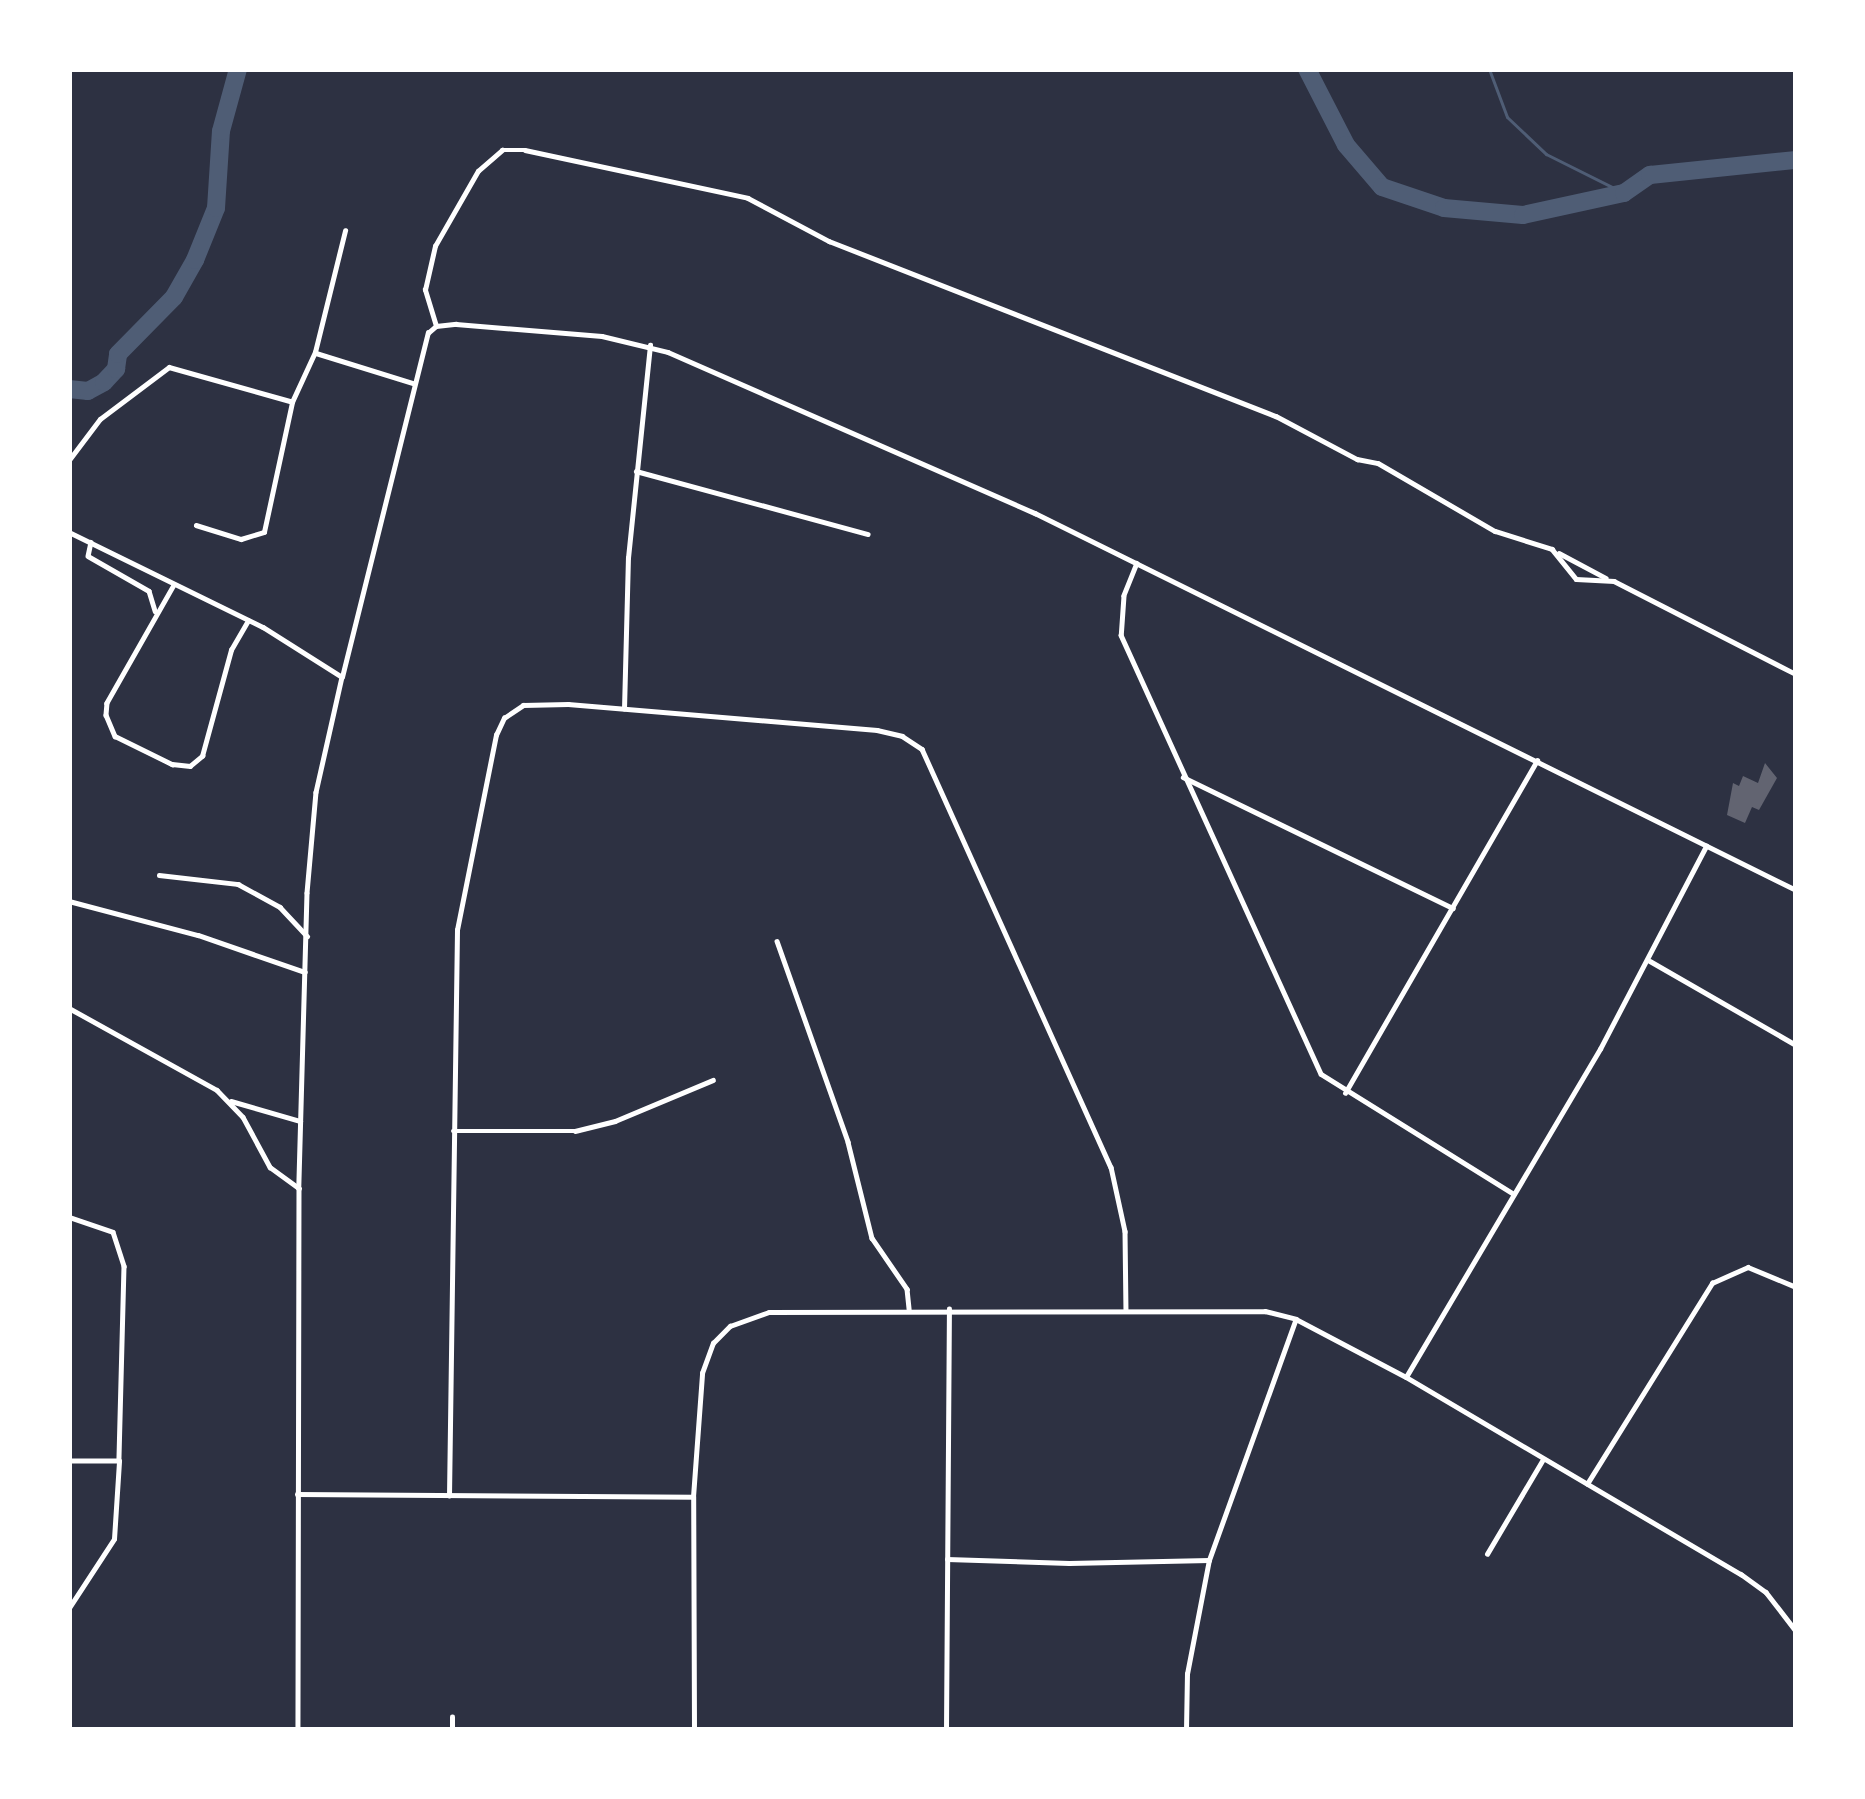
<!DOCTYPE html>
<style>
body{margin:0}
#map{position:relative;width:1865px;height:1799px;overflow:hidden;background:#2d3142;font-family:Overpass,sans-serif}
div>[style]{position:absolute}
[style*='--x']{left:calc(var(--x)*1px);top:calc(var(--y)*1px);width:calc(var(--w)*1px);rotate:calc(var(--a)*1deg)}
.stream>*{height:3px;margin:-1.5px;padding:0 1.5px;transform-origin:1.5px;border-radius:1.5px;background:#4f5d75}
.river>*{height:18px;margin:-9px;padding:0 9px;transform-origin:9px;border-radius:9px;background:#4f5d75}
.building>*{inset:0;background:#626471}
.minor>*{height:4.5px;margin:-2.25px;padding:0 2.25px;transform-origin:2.25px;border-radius:2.25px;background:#fff}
.tertiary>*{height:4.5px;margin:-2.25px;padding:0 2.25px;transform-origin:2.25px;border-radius:2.25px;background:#fff}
span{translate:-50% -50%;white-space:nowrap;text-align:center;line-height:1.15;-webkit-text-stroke:10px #fff;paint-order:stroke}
.frame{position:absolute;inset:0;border:72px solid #fff;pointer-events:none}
</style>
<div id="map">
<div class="stream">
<div style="--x:1489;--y:69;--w:51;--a:69.4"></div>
<div style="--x:1507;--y:117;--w:54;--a:43.5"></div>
<div style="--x:1546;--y:154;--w:87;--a:26.6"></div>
</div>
<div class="river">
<div style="--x:1307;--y:69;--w:85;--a:62.8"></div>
<div style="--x:1346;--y:145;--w:55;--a:49.4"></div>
<div style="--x:1382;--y:187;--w:65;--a:18.7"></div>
<div style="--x:1444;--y:208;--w:79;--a:5.1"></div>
<div style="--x:1523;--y:215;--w:103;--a:-12.3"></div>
<div style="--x:1624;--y:193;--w:32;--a:-35"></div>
<div style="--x:1650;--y:175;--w:147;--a:-5.9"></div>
<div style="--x:69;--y:389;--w:19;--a:6"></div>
<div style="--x:88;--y:391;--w:18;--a:-29"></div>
<div style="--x:104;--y:382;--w:18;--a:-47"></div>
<div style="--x:116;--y:369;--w:15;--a:-82"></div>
<div style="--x:118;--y:354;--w:80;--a:-45.5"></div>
<div style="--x:174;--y:297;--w:43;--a:-60.4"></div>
<div style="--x:195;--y:260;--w:56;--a:-68"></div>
<div style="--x:216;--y:208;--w:77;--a:-86.3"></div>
<div style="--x:221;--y:131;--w:64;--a:-74.7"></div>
</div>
<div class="building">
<div style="clip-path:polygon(1765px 763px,1777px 778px,1759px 810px,1752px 807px,1745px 823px,1727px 815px,1733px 783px,1739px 786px,1743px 776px,1758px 783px)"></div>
</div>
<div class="minor">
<div style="--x:436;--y:326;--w:38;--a:-107"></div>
<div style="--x:425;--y:290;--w:45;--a:-77.2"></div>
<div style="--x:435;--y:246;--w:86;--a:-60.2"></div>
<div style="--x:478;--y:171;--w:32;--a:-41"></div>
<div style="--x:502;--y:150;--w:23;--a:0"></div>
<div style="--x:525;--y:150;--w:228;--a:12.1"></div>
<div style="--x:748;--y:198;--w:92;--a:28"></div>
<div style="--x:829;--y:241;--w:480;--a:21.4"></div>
<div style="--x:1276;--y:416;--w:92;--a:28"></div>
<div style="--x:1357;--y:459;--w:21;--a:11"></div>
<div style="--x:1378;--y:463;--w:135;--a:30.2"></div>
<div style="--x:1495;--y:531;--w:60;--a:17.5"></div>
<div style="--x:1552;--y:549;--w:38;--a:51"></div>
<div style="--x:1576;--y:579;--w:38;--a:3"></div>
<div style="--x:1614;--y:581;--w:204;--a:27.1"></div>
<div style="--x:316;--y:353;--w:102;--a:17.2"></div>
<div style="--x:69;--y:460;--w:51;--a:-52.9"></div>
<div style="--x:100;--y:419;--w:86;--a:-37"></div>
<div style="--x:169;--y:367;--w:126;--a:15.7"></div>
<div style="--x:636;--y:471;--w:240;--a:15.2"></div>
<div style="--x:196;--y:525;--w:47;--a:17.3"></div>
<div style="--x:241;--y:539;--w:24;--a:-17"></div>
<div style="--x:264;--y:532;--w:133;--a:-77.8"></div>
<div style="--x:292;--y:402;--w:55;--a:-65.3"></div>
<div style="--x:315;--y:352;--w:125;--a:-76.1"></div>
<div style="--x:91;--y:542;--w:14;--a:102"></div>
<div style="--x:88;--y:556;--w:70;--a:29.8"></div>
<div style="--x:149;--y:591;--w:21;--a:73"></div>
<div style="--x:1559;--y:553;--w:53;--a:28"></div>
<div style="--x:1137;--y:563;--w:35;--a:112"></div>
<div style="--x:1124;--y:596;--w:39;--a:94"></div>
<div style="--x:1121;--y:635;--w:482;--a:65.5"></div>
<div style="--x:1321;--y:1074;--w:227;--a:31.9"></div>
<div style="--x:174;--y:585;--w:136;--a:119.6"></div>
<div style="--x:107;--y:703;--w:12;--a:95"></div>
<div style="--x:106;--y:715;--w:23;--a:67"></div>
<div style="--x:115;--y:736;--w:64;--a:26.2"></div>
<div style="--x:172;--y:764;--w:18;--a:6"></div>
<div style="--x:190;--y:766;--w:16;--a:-40"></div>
<div style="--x:202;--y:756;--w:110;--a:-74.7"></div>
<div style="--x:231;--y:650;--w:34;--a:-60"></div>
<div style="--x:342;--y:677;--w:355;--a:-76"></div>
<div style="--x:428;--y:333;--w:11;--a:-41"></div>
<div style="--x:436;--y:326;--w:20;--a:-6"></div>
<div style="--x:456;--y:324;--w:146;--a:4.7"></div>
<div style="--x:602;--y:336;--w:68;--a:13.6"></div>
<div style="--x:668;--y:352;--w:401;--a:23.7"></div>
<div style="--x:1035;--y:513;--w:849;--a:26.35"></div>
<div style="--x:624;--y:709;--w:151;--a:-88.5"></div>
<div style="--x:628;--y:558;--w:214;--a:-84.1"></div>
<div style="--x:1183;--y:777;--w:300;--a:25.9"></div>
<div style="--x:159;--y:875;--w:80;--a:6.5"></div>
<div style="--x:238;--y:884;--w:48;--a:28.7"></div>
<div style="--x:280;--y:907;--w:40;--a:47"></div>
<div style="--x:69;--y:901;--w:133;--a:14.8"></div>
<div style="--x:198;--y:935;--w:113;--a:19.1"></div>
<div style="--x:777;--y:941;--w:213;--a:70.5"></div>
<div style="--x:848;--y:1142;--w:99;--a:76"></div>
<div style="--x:872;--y:1238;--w:62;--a:55.5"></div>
<div style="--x:907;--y:1289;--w:20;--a:84"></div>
<div style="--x:1650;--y:961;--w:168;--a:29.9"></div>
<div style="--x:69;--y:1008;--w:169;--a:29"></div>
<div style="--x:217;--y:1090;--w:37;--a:46"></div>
<div style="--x:243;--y:1117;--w:57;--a:61.6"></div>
<div style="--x:270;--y:1167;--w:36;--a:36"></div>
<div style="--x:1345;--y:1093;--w:384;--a:-60"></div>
<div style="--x:231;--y:1101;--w:72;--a:16.2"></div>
<div style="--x:453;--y:1131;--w:122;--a:0"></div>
<div style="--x:575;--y:1131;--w:41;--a:-14"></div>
<div style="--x:615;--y:1121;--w:106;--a:-22.7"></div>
<div style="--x:69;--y:1217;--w:46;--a:18.8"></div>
<div style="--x:113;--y:1232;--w:36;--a:72"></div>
<div style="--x:124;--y:1266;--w:195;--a:91.5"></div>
<div style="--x:119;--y:1461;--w:50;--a:180"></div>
<div style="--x:1406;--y:1377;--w:381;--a:-59.4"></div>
<div style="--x:1600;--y:1049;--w:229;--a:-62.4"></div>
<div style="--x:1587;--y:1484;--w:237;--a:-58.1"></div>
<div style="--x:1712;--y:1283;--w:39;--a:-24"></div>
<div style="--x:1748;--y:1267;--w:52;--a:22.6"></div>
<div style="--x:297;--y:1494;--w:396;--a:0.4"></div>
<div style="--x:449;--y:1496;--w:566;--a:-89.19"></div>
<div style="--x:457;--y:930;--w:199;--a:-78.7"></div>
<div style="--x:496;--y:735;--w:19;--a:-65"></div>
<div style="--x:504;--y:718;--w:23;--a:-34"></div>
<div style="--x:523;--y:705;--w:45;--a:-1.3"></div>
<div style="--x:568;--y:704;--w:310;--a:4.8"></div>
<div style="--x:877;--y:730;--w:26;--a:13"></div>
<div style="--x:902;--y:736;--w:24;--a:33"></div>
<div style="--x:922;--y:749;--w:459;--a:65.7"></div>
<div style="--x:1111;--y:1167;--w:66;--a:77.7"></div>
<div style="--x:1125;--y:1231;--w:78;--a:89.3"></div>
<div style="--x:1487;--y:1554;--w:108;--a:-59.4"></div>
<div style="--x:947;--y:1559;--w:122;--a:1.9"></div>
<div style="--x:1069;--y:1563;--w:140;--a:-1.2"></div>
<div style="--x:69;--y:1608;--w:82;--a:-56.9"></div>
<div style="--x:114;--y:1539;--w:78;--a:-86.3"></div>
<div style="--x:452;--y:1730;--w:13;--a:-90"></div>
<div style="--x:694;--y:1730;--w:233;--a:-90.2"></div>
<div style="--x:693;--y:1497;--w:124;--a:-85.8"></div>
<div style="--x:702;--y:1373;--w:32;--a:-70"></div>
<div style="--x:713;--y:1343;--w:24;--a:-45"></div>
<div style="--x:730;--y:1326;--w:41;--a:-19.7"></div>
<div style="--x:769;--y:1312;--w:496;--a:-0.1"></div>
<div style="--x:1265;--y:1311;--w:32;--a:14"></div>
<div style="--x:1296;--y:1319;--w:124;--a:27.8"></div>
<div style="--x:1406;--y:1377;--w:389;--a:30.5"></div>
<div style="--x:1741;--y:1574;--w:31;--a:36"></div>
<div style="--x:1766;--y:1592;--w:49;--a:52.4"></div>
<div style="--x:946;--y:1730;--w:421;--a:-89.6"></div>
<div style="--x:1186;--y:1730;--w:56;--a:-89"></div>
<div style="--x:1187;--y:1674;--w:116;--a:-79.1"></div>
<div style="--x:1209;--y:1560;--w:254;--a:-70.2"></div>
</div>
<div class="tertiary">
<div style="--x:69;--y:532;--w:216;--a:26.1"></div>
<div style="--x:263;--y:627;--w:93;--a:32.3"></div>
<div style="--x:342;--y:677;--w:118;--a:102.7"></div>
<div style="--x:316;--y:792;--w:101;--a:95.1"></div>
<div style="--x:307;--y:893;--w:295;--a:91.6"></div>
<div style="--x:299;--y:1188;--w:542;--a:90.11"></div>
</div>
<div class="frame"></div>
</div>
